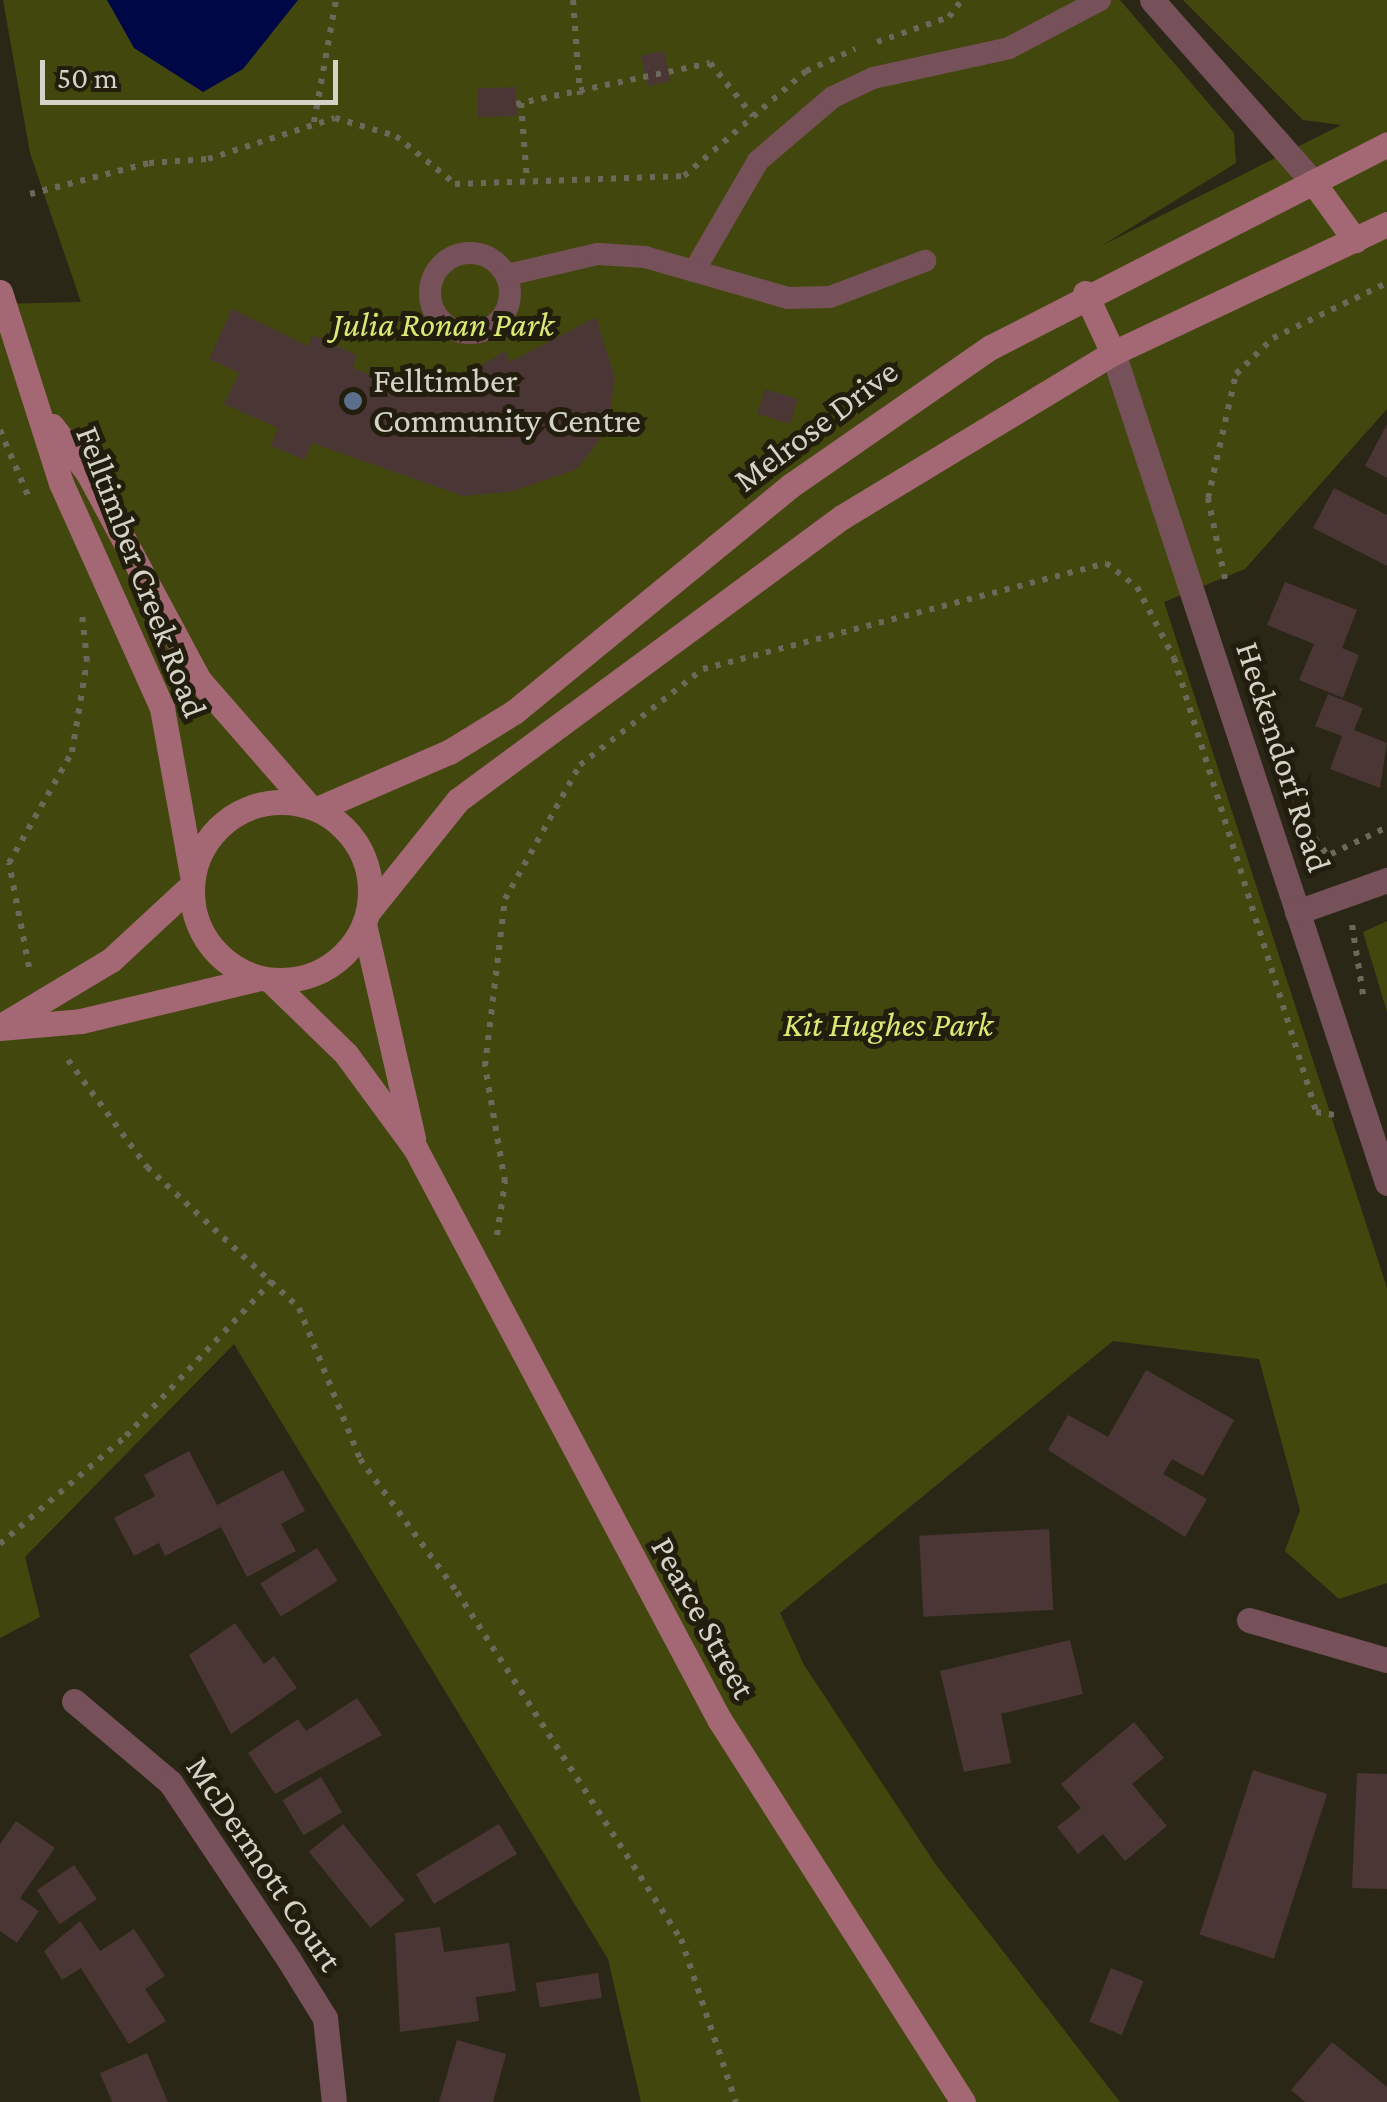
<!DOCTYPE html>
<style>
body{margin:0}
#map{position:relative;width:1387px;height:2102px;overflow:hidden;background:#2b2717;font-family:"Crimson Pro",serif}
div>[style]{position:absolute}
[style*='--x']{left:calc(var(--x)*1px);top:calc(var(--y)*1px);width:calc(var(--w)*1px);rotate:calc(var(--a)*1deg)}
.green>*{inset:0;background:#42480d}
.water>*{inset:0;background:#000746}
.building>*{inset:0;background:#4a3634;transform-origin:0 0}
.path>*{height:6px;margin-top:-3px;transform-origin:0;background:repeating-linear-gradient(90deg,#6c695a 0 5px,transparent 0 13px)}
.service>*{height:22px;margin:-11px;padding:0 11px;transform-origin:11px;border-radius:11px;background:#765159}
.service>.ring{margin:-11px;padding:0;box-sizing:content-box;background:none;border:22px solid #765159;border-radius:50%}
.minor>*{height:25px;margin:-12.5px;padding:0 12.5px;transform-origin:12.5px;border-radius:12.5px;background:#765159}
.secondary>*{height:25px;margin:-12.5px;padding:0 12.5px;transform-origin:12.5px;border-radius:12.5px;background:#a36874}
.secondary>.ring{margin:-12.5px;padding:0;box-sizing:content-box;background:none;border:25px solid #a36874;border-radius:50%}
.dots>*{width:28px;height:28px;translate:-50% -50%;box-sizing:border-box;border:5px solid #221d0d;border-radius:50%}
span{translate:-50% -50%;white-space:nowrap;text-align:center;line-height:1.15;-webkit-text-stroke:10px #221d0d;paint-order:stroke}
.park-label{font-size:35px;color:#dbea74;font-style:italic}
.poi-label{font-size:35px;color:#d5d3c8}
.left{translate:0 -50%;text-align:left}
.street-label{font-size:35px;color:#d5d3c8}
.scale{position:absolute;left:40px;top:60px;width:298px;height:45px;box-sizing:border-box;border:5px solid #d5d3c8;border-top:0;padding-left:12px;font-size:30px;line-height:35px;white-space:nowrap;color:#d5d3c8;-webkit-text-stroke:8px #221d0d;paint-order:stroke}
</style>
<div id="map">
<div class="green">
<div style="clip-path:polygon(3px 0,1120px 0,1234px 133px,1236px 163px,1101px 246px,1341px 125px,1303px 120px,1183px 0,1387px 0,1387px 409px,1245px 569px,1164px 602px,1387px 1288px,1387px 1583px,1339px 1599px,1285px 1551px,1300px 1510px,1259px 1359px,1113px 1341px,780px 1613px,804px 1665px,936px 1865px,1120px 2102px,641px 2102px,608px 1959px,234px 1344px,25px 1557px,40px 1617px,0 1638px,0 304px,81px 302px,30px 153px)"></div>
<div style="clip-path:polygon(1387px 921px,1387px 1012px,1363px 932px)"></div>
</div>
<div class="water">
<div style="clip-path:polygon(107px 0,298px 0,243px 69px,203px 92px,134px 48px)"></div>
</div>
<div class="building">
<div style="left:664px;top:51px;width:31px;height:23px;rotate:79deg"></div>
<div style="left:516px;top:87px;width:29px;height:39px;rotate:88deg"></div>
<div style="clip-path:polygon(232px 309px,308px 346px,313px 335px,357px 355px,353px 368px,406px 390px,415px 369px,476px 396px,487px 380px,480px 366px,505px 351px,510px 362px,596px 317px,615px 379px,607px 430px,577px 469px,510px 492px,463px 496px,312px 443px,305px 460px,271px 446px,278px 428px,224px 404px,239px 373px,209px 359px)"></div>
<div style="left:765px;top:389px;width:34px;height:26px;rotate:17deg"></div>
<div style="clip-path:polygon(1387px 424px,1387px 478px,1365px 466px)"></div>
<div style="clip-path:polygon(1334px 488px,1387px 515px,1387px 566px,1313px 528px)"></div>
<div style="clip-path:polygon(1285px 582px,1357px 610px,1342px 648px,1359px 655px,1343px 698px,1299px 680px,1314px 644px,1267px 625px)"></div>
<div style="clip-path:polygon(1328px 694px,1363px 708px,1354px 730px,1387px 743px,1380px 788px,1330px 769px,1342px 736px,1315px 726px)"></div>
<div style="clip-path:polygon(1146px 1370px,1234px 1420px,1203px 1476px,1172px 1459px,1163px 1474px,1207px 1499px,1185px 1537px,1048px 1450px,1068px 1415px,1108px 1437px)"></div>
<div style="clip-path:polygon(189px 1451px,217px 1505px,283px 1470px,305px 1511px,281px 1524px,296px 1551px,247px 1577px,221px 1527px,165px 1556px,159px 1543px,134px 1556px,114px 1518px,155px 1496px,144px 1475px)"></div>
<div style="left:1049px;top:1529px;width:81px;height:130px;rotate:87deg"></div>
<div style="left:317px;top:1548px;width:39px;height:67px;rotate:58deg"></div>
<div style="clip-path:polygon(235px 1623px,264px 1664px,274px 1656px,297px 1688px,231px 1734px,189px 1655px)"></div>
<div style="clip-path:polygon(1070px 1640px,1083px 1694px,1001px 1714px,1011px 1763px,964px 1772px,940px 1671px)"></div>
<div style="clip-path:polygon(357px 1698px,382px 1735px,275px 1794px,248px 1753px,298px 1719px,306px 1731px)"></div>
<div style="clip-path:polygon(1134px 1722px,1164px 1758px,1132px 1784px,1167px 1826px,1125px 1861px,1103px 1834px,1078px 1854px,1057px 1827px,1081px 1808px,1061px 1784px)"></div>
<div style="left:1253px;top:1770px;width:78px;height:173px;rotate:18deg"></div>
<div style="clip-path:polygon(1357px 1773px,1387px 1774px,1387px 1889px,1352px 1888px)"></div>
<div style="left:321px;top:1777px;width:41px;height:45px;rotate:59deg"></div>
<div style="clip-path:polygon(16px 1821px,55px 1848px,20px 1898px,39px 1911px,17px 1943px,0 1931px,0 1844px)"></div>
<div style="left:343px;top:1824px;width:98px;height:44px;rotate:51deg"></div>
<div style="left:499px;top:1824px;width:35px;height:97px;rotate:59deg"></div>
<div style="left:74px;top:1865px;width:41px;height:45px;rotate:56deg"></div>
<div style="clip-path:polygon(80px 1921px,100px 1951px,134px 1929px,165px 1976px,145px 1989px,166px 2021px,129px 2044px,81px 1968px,62px 1980px,44px 1951px)"></div>
<div style="clip-path:polygon(440px 1927px,444px 1952px,509px 1943px,516px 1991px,476px 1997px,479px 2021px,400px 2032px,395px 1933px)"></div>
<div style="left:1111px;top:1968px;width:35px;height:58px;rotate:22deg"></div>
<div style="left:598px;top:1973px;width:25px;height:63px;rotate:81deg"></div>
<div style="clip-path:polygon(457px 2040px,506px 2054px,493px 2102px,439px 2102px)"></div>
<div style="clip-path:polygon(1332px 2042px,1387px 2087px,1387px 2102px,1305px 2102px,1291px 2090px)"></div>
<div style="clip-path:polygon(147px 2053px,168px 2102px,112px 2102px,100px 2073px)"></div>
</div>
<div class="path">
<div style="--x:573;--y:0;--w:95;--a:85.8"></div>
<div style="--x:877;--y:42;--w:76;--a:-19.1"></div>
<div style="--x:949;--y:17;--w:21;--a:-53"></div>
<div style="--x:521;--y:103;--w:78;--a:85.6"></div>
<div style="--x:516;--y:104;--w:198;--a:-11.9"></div>
<div style="--x:710;--y:63;--w:68;--a:50.9"></div>
<div style="--x:314;--y:122;--w:124;--a:-79.8"></div>
<div style="--x:30;--y:194;--w:123;--a:-14.6"></div>
<div style="--x:149;--y:163;--w:59;--a:-3.9"></div>
<div style="--x:208;--y:159;--w:133;--a:-17.9"></div>
<div style="--x:335;--y:118;--w:64;--a:16.4"></div>
<div style="--x:396;--y:136;--w:76;--a:39.1"></div>
<div style="--x:455;--y:184;--w:229;--a:-2"></div>
<div style="--x:684;--y:176;--w:161;--a:-40.7"></div>
<div style="--x:806;--y:71;--w:54;--a:-24.2"></div>
<div style="--x:0;--y:430;--w:74;--a:66.9"></div>
<div style="--x:1225;--y:579;--w:83;--a:-101.9"></div>
<div style="--x:1208;--y:498;--w:127;--a:-77.3"></div>
<div style="--x:1236;--y:374;--w:52;--a:-44.2"></div>
<div style="--x:1273;--y:338;--w:127;--a:-25.8"></div>
<div style="--x:1307;--y:828;--w:46;--a:52.9"></div>
<div style="--x:1331;--y:854;--w:62;--a:-25.7"></div>
<div style="--x:1352;--y:925;--w:77;--a:81"></div>
<div style="--x:29;--y:967;--w:106;--a:-100.9"></div>
<div style="--x:9;--y:863;--w:128;--a:-60.4"></div>
<div style="--x:72;--y:752;--w:92;--a:-80.6"></div>
<div style="--x:87;--y:661;--w:47;--a:-96.1"></div>
<div style="--x:68;--y:1060;--w:133;--a:53.6"></div>
<div style="--x:147;--y:1167;--w:207;--a:42.8"></div>
<div style="--x:299;--y:1308;--w:163;--a:68"></div>
<div style="--x:360;--y:1459;--w:165;--a:53.9"></div>
<div style="--x:457;--y:1592;--w:413;--a:57.2"></div>
<div style="--x:681;--y:1939;--w:172;--a:71.4"></div>
<div style="--x:497;--y:1235;--w:54;--a:-81.4"></div>
<div style="--x:505;--y:1182;--w:118;--a:-99.8"></div>
<div style="--x:485;--y:1066;--w:168;--a:-83.2"></div>
<div style="--x:505;--y:899;--w:154;--a:-60.8"></div>
<div style="--x:580;--y:765;--w:156;--a:-38"></div>
<div style="--x:703;--y:669;--w:417;--a:-14.7"></div>
<div style="--x:1106;--y:563;--w:39;--a:38"></div>
<div style="--x:1137;--y:587;--w:80;--a:62.5"></div>
<div style="--x:1174;--y:658;--w:476;--a:72.6"></div>
<div style="--x:1316;--y:1112;--w:19;--a:9"></div>
<div style="--x:0;--y:1544;--w:166;--a:-40.6"></div>
<div style="--x:126;--y:1436;--w:216;--a:-46.7"></div>
</div>
<div class="service">
<div class="ring" style="left:430px;top:253px;width:58px;height:58px"></div>
<div style="--x:694;--y:271;--w:127;--a:-59.8"></div>
<div style="--x:758;--y:161;--w:99;--a:-40.5"></div>
<div style="--x:833;--y:97;--w:44;--a:-25.4"></div>
<div style="--x:873;--y:78;--w:139;--a:-12.4"></div>
<div style="--x:1009;--y:48;--w:103;--a:-27.8"></div>
<div style="--x:507;--y:275;--w:93;--a:-13"></div>
<div style="--x:598;--y:254;--w:47;--a:3.7"></div>
<div style="--x:645;--y:257;--w:149;--a:16"></div>
<div style="--x:788;--y:298;--w:42;--a:-1.4"></div>
<div style="--x:830;--y:297;--w:102;--a:-20.8"></div>
</div>
<div class="minor">
<div style="--x:1152;--y:0;--w:243;--a:48.5"></div>
<div style="--x:1113;--y:353;--w:874;--a:71.73"></div>
<div style="--x:1297;--y:912;--w:96;--a:-19.6"></div>
<div style="--x:1249;--y:1620;--w:144;--a:16.2"></div>
<div style="--x:74;--y:1701;--w:126;--a:40.2"></div>
<div style="--x:170;--y:1782;--w:214;--a:56.2"></div>
<div style="--x:289;--y:1960;--w:68;--a:58.2"></div>
<div style="--x:325;--y:2018;--w:84;--a:83.9"></div>
</div>
<div class="secondary">
<div style="--x:1313;--y:182;--w:72;--a:54.1"></div>
<div style="--x:0;--y:292;--w:201;--a:72.3"></div>
<div style="--x:61;--y:483;--w:247;--a:65.8"></div>
<div style="--x:162;--y:708;--w:170;--a:79.8"></div>
<div style="--x:1085;--y:293;--w:66;--a:65"></div>
<div style="--x:52;--y:426;--w:59;--a:52.5"></div>
<div style="--x:88;--y:473;--w:235;--a:61.8"></div>
<div style="--x:199;--y:680;--w:167;--a:48.9"></div>
<div class="ring" style="left:192px;top:802px;width:153px;height:153px"></div>
<div style="--x:317;--y:809;--w:144;--a:-23.4"></div>
<div style="--x:449;--y:752;--w:76;--a:-31.6"></div>
<div style="--x:514;--y:712;--w:357;--a:-39.3"></div>
<div style="--x:790;--y:486;--w:244;--a:-34.7"></div>
<div style="--x:991;--y:347;--w:445;--a:-27.1"></div>
<div style="--x:368;--y:912;--w:144;--a:-51.2"></div>
<div style="--x:458;--y:800;--w:477;--a:-36.4"></div>
<div style="--x:842;--y:517;--w:317;--a:-31.2"></div>
<div style="--x:1113;--y:353;--w:303;--a:-25.2"></div>
<div style="--x:364;--y:924;--w:220;--a:77.1"></div>
<div style="--x:270;--y:980;--w:106;--a:44.2"></div>
<div style="--x:346;--y:1054;--w:117;--a:53.7"></div>
<div style="--x:415;--y:1148;--w:647;--a:61.97"></div>
<div style="--x:719;--y:1719;--w:454;--a:57.5"></div>
<div style="--x:4;--y:1024;--w:125;--a:-30.9"></div>
<div style="--x:111;--y:960;--w:109;--a:-42.8"></div>
<div style="--x:0;--y:1028;--w:81;--a:-4.9"></div>
<div style="--x:81;--y:1021;--w:184;--a:-13.5"></div>
</div>
<div class="dots">
<div style="left:353px;top:401px;background:#5c6f8a"></div>
</div>
<div class="park-label">
<span style="left:443px;top:325px">Julia Ronan Park</span>
<span style="left:888px;top:1025px">Kit Hughes Park</span>
</div>
<div class="poi-label">
<span class="left" style="left:373px;top:401px">Felltimber<br>Community Centre</span>
</div>
<div class="street-label">
<span style="left:816px;top:426px;rotate:-37deg">Melrose Drive</span>
<span style="left:141px;top:572px;rotate:69deg">Felltimber Creek Road</span>
<span style="left:1283px;top:757px;rotate:72deg">Heckendorf Road</span>
<span style="left:703px;top:1618px;rotate:61deg">Pearce Street</span>
<span style="left:264px;top:1864px;rotate:56deg">McDermott Court</span>
</div>
<div class="scale">50 m</div>
</div>
